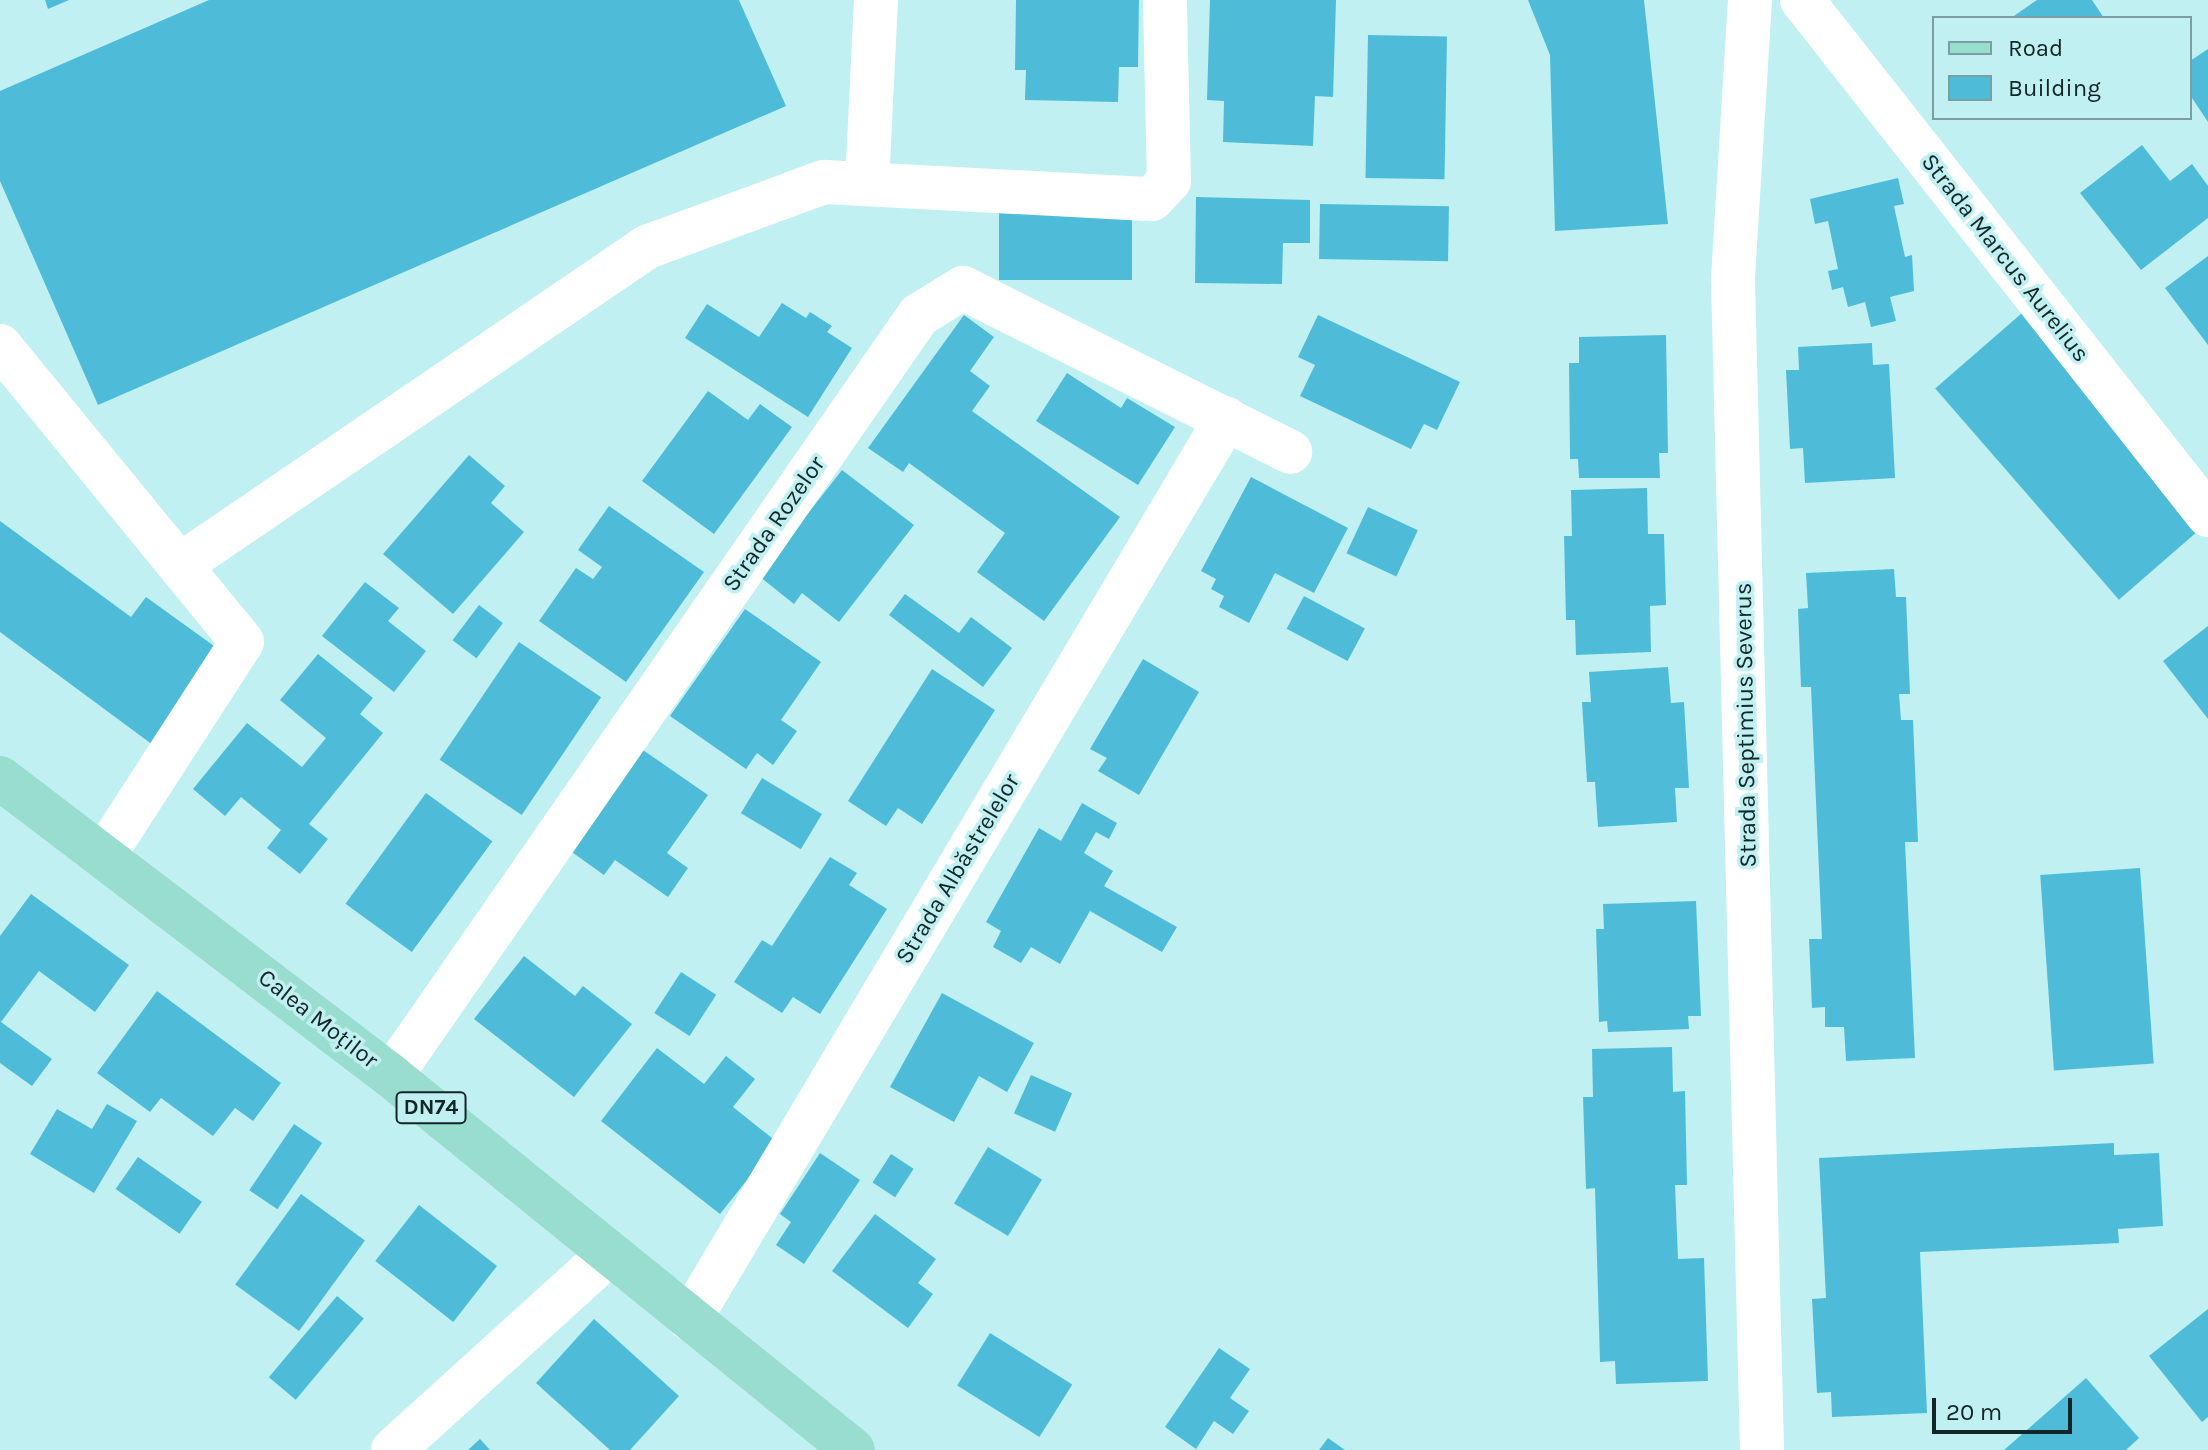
<!DOCTYPE html>
<meta charset="utf-8">
<style>
body{margin:0}
#map{position:relative;width:2208px;height:1450px;overflow:hidden;background:#c0f0f1;font-family:Karla,sans-serif}
div>[style]{position:absolute}
[style*='--x']{left:calc(var(--x)*1px);top:calc(var(--y)*1px);width:calc(var(--w)*1px);rotate:calc(var(--a)*1deg)}
.building>*{inset:0;background:#4ebcd9;transform-origin:0 0}
.street>*{height:44px;margin:-22px;padding:0 22px;transform-origin:22px;border-radius:22px;background:#fff}
.primary>*{height:44px;margin:-22px;padding:0 22px;transform-origin:22px;border-radius:22px;background:#98ddce}
span{translate:-50% -50%;white-space:nowrap;text-align:center;line-height:1.15;-webkit-text-stroke:7px #c0f0f1;paint-order:stroke}
.shield-label span{padding:2px 6px;background:#c0f0f1;border:2px solid;border-radius:6px;-webkit-text-stroke-width:0}
.shield-label{font-size:22px;color:#132627;font-weight:700}
.street-label{font-size:24px;color:#132627}
.legend{position:absolute;left:1932px;top:16px;width:260px;height:104px;box-sizing:border-box;background:#c0f0f1;border:2px solid #7b9fa0;margin:0;padding:10px 14px;list-style:none;font-size:24px;color:#132627}
.legend li{display:flex;align-items:center;gap:16px;height:40px}
.legend b{width:40px;border:2px solid #7b9fa0}
.scale{position:absolute;left:1932px;top:1398px;width:140px;height:36px;box-sizing:border-box;border:4px solid #132627;border-top:0;padding-left:10px;font-size:24px;line-height:28px;white-space:nowrap;color:#132627;-webkit-text-stroke:6px #c0f0f1;paint-order:stroke}
</style>
<div id="map">
<div class="building">
<div style="clip-path:polygon(45px 0,69px 0,48px 9px)"></div>
<div style="clip-path:polygon(209px 0,739px 0,786px 106px,98px 405px,0 181px,0 91px)"></div>
<div style="clip-path:polygon(1016px 0,1139px 0,1138px 67px,1119px 67px,1118px 102px,1025px 100px,1026px 70px,1015px 70px)"></div>
<div style="clip-path:polygon(1210px 0,1336px 0,1333px 97px,1315px 96px,1313px 146px,1223px 142px,1224px 101px,1207px 100px)"></div>
<div style="clip-path:polygon(1528px 0,1644px 0,1668px 224px,1555px 231px,1550px 55px)"></div>
<div style="clip-path:polygon(2037px 0,2092px 0,2104px 18px,2011px 18px)"></div>
<div style="left:1368px;top:35px;width:79px;height:143px;rotate:1deg"></div>
<div style="clip-path:polygon(2208px 49px,2208px 122px,2190px 95px,2190px 61px)"></div>
<div style="clip-path:polygon(2142px 145px,2170px 181px,2192px 164px,2208px 186px,2208px 218px,2141px 270px,2080px 193px)"></div>
<div style="clip-path:polygon(1898px 178px,1904px 204px,1894px 206px,1905px 257px,1912px 255px,1914px 291px,1890px 297px,1896px 321px,1871px 327px,1865px 302px,1848px 307px,1843px 287px,1832px 290px,1828px 271px,1838px 269px,1828px 221px,1815px 224px,1810px 199px)"></div>
<div style="clip-path:polygon(1196px 197px,1310px 200px,1310px 243px,1283px 243px,1282px 284px,1195px 283px)"></div>
<div style="left:1320px;top:204px;width:129px;height:55px;rotate:1deg"></div>
<div style="left:999px;top:210px;width:133px;height:70px"></div>
<div style="clip-path:polygon(2208px 256px,2208px 345px,2165px 288px)"></div>
<div style="clip-path:polygon(782px 303px,806px 318px,810px 312px,832px 326px,827px 332px,852px 348px,808px 417px,685px 338px,707px 304px,759px 337px)"></div>
<div style="left:2022px;top:313px;width:280px;height:115px;rotate:49deg"></div>
<div style="clip-path:polygon(964px 315px,994px 337px,970px 371px,990px 386px,972px 411px,1120px 517px,1044px 621px,977px 572px,1005px 533px,909px 463px,903px 472px,868px 448px)"></div>
<div style="clip-path:polygon(1318px 315px,1460px 382px,1437px 430px,1424px 424px,1411px 449px,1300px 396px,1315px 365px,1298px 357px)"></div>
<div style="clip-path:polygon(1666px 335px,1668px 453px,1659px 453px,1660px 478px,1579px 478px,1578px 459px,1570px 459px,1569px 363px,1579px 363px,1579px 337px)"></div>
<div style="clip-path:polygon(1872px 343px,1873px 365px,1889px 364px,1895px 478px,1805px 483px,1803px 448px,1790px 449px,1786px 370px,1799px 370px,1798px 347px)"></div>
<div style="clip-path:polygon(1067px 373px,1121px 408px,1127px 398px,1175px 427px,1138px 485px,1036px 421px)"></div>
<div style="clip-path:polygon(708px 391px,748px 420px,760px 404px,792px 427px,714px 534px,642px 481px)"></div>
<div style="clip-path:polygon(469px 455px,505px 486px,491px 503px,524px 532px,453px 614px,383px 554px)"></div>
<div style="clip-path:polygon(842px 470px,914px 525px,839px 622px,802px 593px,794px 604px,759px 576px)"></div>
<div style="clip-path:polygon(1251px 477px,1348px 528px,1314px 593px,1275px 573px,1249px 623px,1219px 607px,1224px 596px,1211px 589px,1216px 579px,1201px 571px)"></div>
<div style="clip-path:polygon(1647px 488px,1648px 534px,1664px 534px,1666px 605px,1650px 606px,1651px 652px,1576px 655px,1575px 620px,1566px 620px,1564px 536px,1572px 536px,1571px 490px)"></div>
<div style="clip-path:polygon(609px 506px,704px 572px,626px 682px,539px 621px,576px 568px,593px 579px,602px 567px,578px 550px)"></div>
<div style="left:1368px;top:507px;width:55px;height:51px;rotate:25deg"></div>
<div style="clip-path:polygon(0 521px,131px 617px,146px 597px,221px 651px,153px 745px,0 632px)"></div>
<div style="clip-path:polygon(1894px 569px,1896px 597px,1906px 597px,1910px 694px,1899px 694px,1901px 720px,1913px 720px,1918px 842px,1905px 842px,1915px 1058px,1846px 1061px,1844px 1027px,1825px 1027px,1825px 1007px,1812px 1008px,1809px 939px,1822px 939px,1811px 687px,1801px 687px,1798px 609px,1808px 608px,1806px 573px)"></div>
<div style="clip-path:polygon(365px 582px,399px 608px,388px 621px,426px 651px,394px 692px,322px 636px)"></div>
<div style="clip-path:polygon(905px 594px,959px 633px,971px 617px,1012px 648px,983px 687px,889px 615px)"></div>
<div style="left:1304px;top:596px;width:69px;height:37px;rotate:28deg"></div>
<div style="left:479px;top:605px;width:30px;height:44px;rotate:37deg"></div>
<div style="clip-path:polygon(745px 609px,821px 662px,781px 720px,797px 731px,773px 765px,757px 753px,746px 769px,670px 716px)"></div>
<div style="clip-path:polygon(2208px 626px,2208px 719px,2163px 661px)"></div>
<div style="left:519px;top:642px;width:99px;height:142px;rotate:34deg"></div>
<div style="clip-path:polygon(318px 654px,373px 698px,360px 714px,383px 733px,309px 824px,328px 839px,300px 874px,267px 848px,281px 830px,241px 797px,225px 816px,193px 789px,247px 723px,302px 767px,326px 738px,280px 700px)"></div>
<div style="clip-path:polygon(1143px 659px,1199px 692px,1139px 795px,1098px 771px,1107px 758px,1090px 749px)"></div>
<div style="clip-path:polygon(1668px 667px,1671px 703px,1684px 702px,1689px 788px,1675px 788px,1677px 822px,1598px 827px,1595px 782px,1587px 782px,1582px 702px,1591px 702px,1589px 672px)"></div>
<div style="clip-path:polygon(932px 669px,995px 710px,922px 824px,898px 808px,886px 826px,848px 801px)"></div>
<div style="clip-path:polygon(640px 748px,708px 795px,667px 853px,688px 868px,668px 897px,615px 860px,604px 875px,569px 850px)"></div>
<div style="left:762px;top:778px;width:70px;height:41px;rotate:31deg"></div>
<div style="left:426px;top:793px;width:82px;height:137px;rotate:36deg"></div>
<div style="clip-path:polygon(1082px 803px,1117px 823px,1109px 839px,1096px 832px,1084px 853px,1113px 871px,1104px 886px,1177px 927px,1162px 952px,1090px 911px,1060px 964px,1031px 947px,1021px 963px,993px 947px,1001px 931px,986px 922px,1039px 828px,1061px 841px)"></div>
<div style="clip-path:polygon(830px 857px,857px 873px,849px 885px,887px 909px,820px 1014px,793px 997px,782px 1013px,734px 982px,762px 940px,772px 946px)"></div>
<div style="left:2140px;top:868px;width:196px;height:100px;rotate:86deg"></div>
<div style="clip-path:polygon(31px 894px,129px 965px,95px 1012px,39px 971px,1px 1022px,52px 1059px,32px 1086px,0 1063px,0 936px)"></div>
<div style="clip-path:polygon(1696px 901px,1701px 1016px,1688px 1016px,1689px 1029px,1608px 1032px,1607px 1021px,1599px 1022px,1596px 929px,1604px 929px,1603px 904px)"></div>
<div style="clip-path:polygon(524px 956px,575px 996px,583px 986px,632px 1024px,574px 1097px,474px 1019px)"></div>
<div style="left:681px;top:972px;width:42px;height:49px;rotate:33deg"></div>
<div style="clip-path:polygon(157px 991px,281px 1083px,253px 1121px,235px 1108px,213px 1136px,161px 1098px,150px 1112px,97px 1073px)"></div>
<div style="clip-path:polygon(942px 993px,1034px 1043px,1007px 1092px,979px 1076px,954px 1122px,890px 1087px)"></div>
<div style="clip-path:polygon(1672px 1047px,1673px 1092px,1685px 1091px,1687px 1185px,1675px 1185px,1678px 1259px,1704px 1258px,1708px 1381px,1616px 1384px,1615px 1361px,1600px 1362px,1595px 1188px,1586px 1189px,1583px 1097px,1593px 1097px,1592px 1049px)"></div>
<div style="clip-path:polygon(657px 1048px,704px 1084px,726px 1056px,755px 1079px,733px 1107px,777px 1142px,720px 1214px,601px 1121px)"></div>
<div style="left:1031px;top:1075px;width:45px;height:42px;rotate:24deg"></div>
<div style="clip-path:polygon(107px 1104px,137px 1121px,94px 1193px,30px 1154px,57px 1109px,92px 1129px)"></div>
<div style="left:294px;top:1124px;width:34px;height:80px;rotate:34deg"></div>
<div style="clip-path:polygon(2114px 1143px,2114px 1155px,2159px 1153px,2163px 1226px,2118px 1229px,2119px 1243px,1920px 1252px,1927px 1413px,1832px 1417px,1831px 1392px,1817px 1393px,1812px 1299px,1826px 1298px,1819px 1158px)"></div>
<div style="left:988px;top:1147px;width:63px;height:66px;rotate:31deg"></div>
<div style="clip-path:polygon(820px 1153px,860px 1180px,804px 1264px,776px 1245px,791px 1222px,780px 1214px)"></div>
<div style="left:891px;top:1154px;width:27px;height:34px;rotate:33deg"></div>
<div style="left:138px;top:1157px;width:78px;height:39px;rotate:35deg"></div>
<div style="left:301px;top:1194px;width:79px;height:112px;rotate:36deg"></div>
<div style="left:419px;top:1205px;width:99px;height:71px;rotate:38deg"></div>
<div style="clip-path:polygon(875px 1214px,936px 1259px,918px 1283px,933px 1294px,908px 1328px,832px 1271px)"></div>
<div style="left:337px;top:1296px;width:35px;height:106px;rotate:40deg"></div>
<div style="clip-path:polygon(2208px 1309px,2208px 1417px,2202px 1422px,2149px 1356px)"></div>
<div style="clip-path:polygon(594px 1319px,679px 1396px,630px 1450px,610px 1450px,536px 1383px)"></div>
<div style="left:990px;top:1333px;width:97px;height:62px;rotate:32deg"></div>
<div style="clip-path:polygon(1219px 1348px,1250px 1369px,1230px 1398px,1249px 1411px,1233px 1434px,1214px 1421px,1196px 1449px,1165px 1427px)"></div>
<div style="clip-path:polygon(2086px 1378px,2139px 1438px,2126px 1450px,2004px 1450px)"></div>
<div style="clip-path:polygon(1328px 1438px,1345px 1450px,1319px 1450px)"></div>
<div style="clip-path:polygon(480px 1439px,490px 1450px,468px 1450px)"></div>
</div>
<div class="street">
<div style="--x:1750;--y:0;--w:281;--a:93.5"></div>
<div style="--x:1733;--y:280;--w:1170;--a:88.58"></div>
<div style="--x:1802;--y:0;--w:656;--a:51.75"></div>
<div style="--x:867;--y:184;--w:184;--a:-87.2"></div>
<div style="--x:0;--y:346;--w:382;--a:50.7"></div>
<div style="--x:242;--y:642;--w:254;--a:122.9"></div>
<div style="--x:180;--y:565;--w:565;--a:-34.25"></div>
<div style="--x:647;--y:247;--w:189;--a:-20.2"></div>
<div style="--x:824;--y:182;--w:328;--a:3"></div>
<div style="--x:1152;--y:199;--w:25;--a:-47"></div>
<div style="--x:1169;--y:181;--w:181;--a:-91.3"></div>
<div style="--x:391;--y:1076;--w:926;--a:-55.25"></div>
<div style="--x:919;--y:315;--w:52;--a:-31.5"></div>
<div style="--x:963;--y:288;--w:366;--a:26.6"></div>
<div style="--x:690;--y:1319;--w:1048;--a:-59.22"></div>
<div style="--x:393;--y:1450;--w:293;--a:-42.2"></div>
</div>
<div class="primary">
<div style="--x:0;--y:778;--w:492;--a:37.3"></div>
<div style="--x:391;--y:1076;--w:594;--a:38.99"></div>
</div>
<div class="shield-label">
<span style="left:431px;top:1108px">DN74</span>
</div>
<div class="street-label">
<span style="left:2005px;top:258px;rotate:52deg">Strada Marcus Aurelius</span>
<span style="left:774px;top:524px;rotate:-55deg">Strada Rozelor</span>
<span style="left:1746px;top:725px;rotate:-91deg">Strada Septimius Severus</span>
<span style="left:958px;top:869px;rotate:-59deg">Strada Albăstrelelor</span>
<span style="left:318px;top:1019px;rotate:38deg">Calea Moților</span>
</div>
<ul class="legend">
<li><b style="height:10px;background:#98ddce"></b>Road</li>
<li><b style="height:22px;background:#4ebcd9"></b>Building</li>
</ul>
<div class="scale">20 m</div>
</div>
